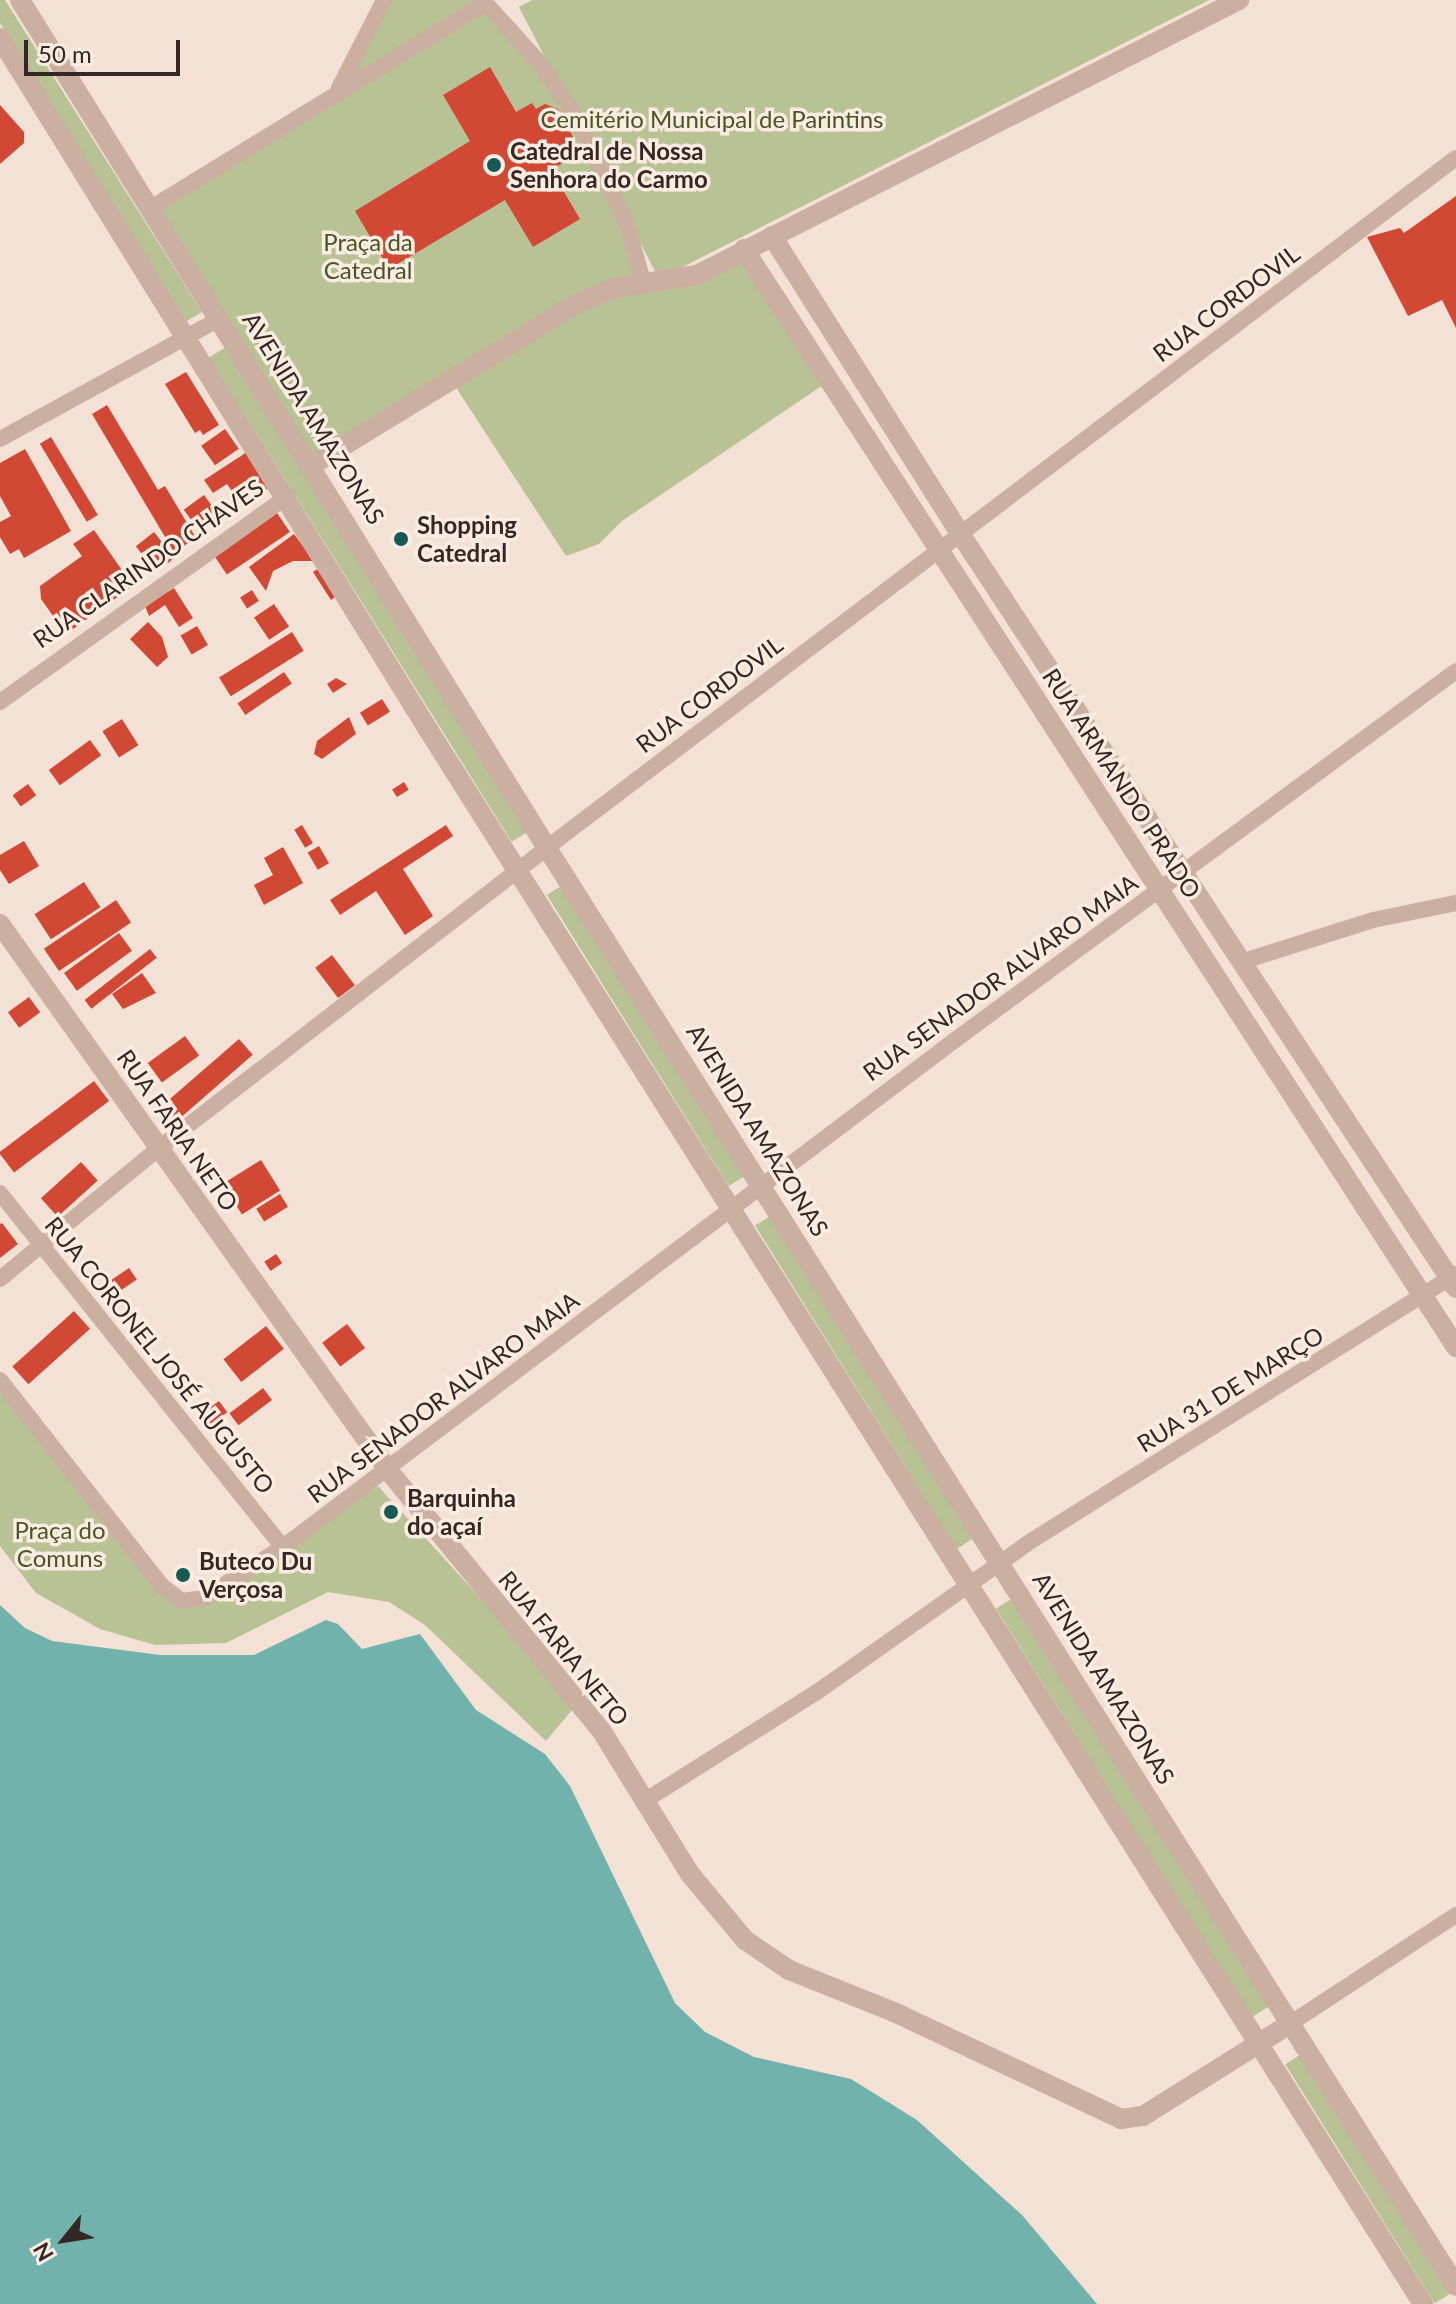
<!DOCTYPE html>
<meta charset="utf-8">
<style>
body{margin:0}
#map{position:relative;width:1456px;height:2304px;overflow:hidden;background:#f3e1d5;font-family:Lato,sans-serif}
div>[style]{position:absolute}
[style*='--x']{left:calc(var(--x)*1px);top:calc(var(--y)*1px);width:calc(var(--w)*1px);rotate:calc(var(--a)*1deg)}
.green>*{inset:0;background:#b9c294;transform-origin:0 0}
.water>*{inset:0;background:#72b2ad}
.building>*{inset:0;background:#d14835;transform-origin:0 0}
.minor>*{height:16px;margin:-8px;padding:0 8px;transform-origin:8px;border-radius:8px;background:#cbafa0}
.tertiary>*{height:20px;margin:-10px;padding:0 10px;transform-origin:10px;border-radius:10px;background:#cbafa0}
.dots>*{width:22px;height:22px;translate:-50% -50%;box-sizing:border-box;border:4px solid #faece1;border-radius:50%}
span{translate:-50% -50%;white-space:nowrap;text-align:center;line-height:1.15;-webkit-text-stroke:7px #faece1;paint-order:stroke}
.park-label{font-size:24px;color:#495526}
.poi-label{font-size:24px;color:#352724;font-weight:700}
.left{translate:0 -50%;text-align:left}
.street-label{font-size:24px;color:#352724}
.north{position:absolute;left:24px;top:2200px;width:80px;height:80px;-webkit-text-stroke:6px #faece1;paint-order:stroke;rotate:240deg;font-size:22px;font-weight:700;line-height:32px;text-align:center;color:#352724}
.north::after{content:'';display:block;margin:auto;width:28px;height:36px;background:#352724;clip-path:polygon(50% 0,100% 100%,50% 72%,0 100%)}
.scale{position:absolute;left:24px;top:40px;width:156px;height:36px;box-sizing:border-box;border:4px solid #352724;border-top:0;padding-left:10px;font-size:24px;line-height:28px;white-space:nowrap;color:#352724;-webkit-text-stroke:6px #faece1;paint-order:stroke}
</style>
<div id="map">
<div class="green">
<div style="clip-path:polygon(0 0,5px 0,202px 312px,187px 321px,0 23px)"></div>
<div style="clip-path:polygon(388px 0,480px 0,573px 112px,644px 286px,740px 253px,826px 383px,622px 521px,599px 544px,566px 556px,453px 383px,313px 469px,151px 209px,343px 93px)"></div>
<div style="clip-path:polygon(532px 0,1209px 0,659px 279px,519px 7px)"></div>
<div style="left:226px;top:347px;width:571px;height:20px;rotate:58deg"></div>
<div style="left:563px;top:885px;width:343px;height:19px;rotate:58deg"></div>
<div style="left:772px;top:1215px;width:381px;height:20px;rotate:58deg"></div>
<div style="clip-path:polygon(0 1389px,161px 1593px,196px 1598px,378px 1486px,577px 1704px,546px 1741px,425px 1625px,389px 1602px,328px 1592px,226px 1643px,155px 1645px,100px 1629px,36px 1593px,0 1546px)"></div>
<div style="left:1013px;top:1598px;width:482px;height:20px;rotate:58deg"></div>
<div style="left:1303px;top:2053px;width:282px;height:21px;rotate:58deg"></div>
</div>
<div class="water">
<div style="clip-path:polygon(0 1605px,25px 1628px,52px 1641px,160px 1655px,254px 1655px,326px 1620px,338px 1624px,362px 1649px,420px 1634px,476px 1710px,545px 1754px,570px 1786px,675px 2003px,705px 2032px,754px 2057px,851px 2079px,917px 2120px,1022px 2215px,1097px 2304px,0 2304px)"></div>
</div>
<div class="building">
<div style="clip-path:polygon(490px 67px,516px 112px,532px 103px,536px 109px,545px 104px,558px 109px,573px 137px,571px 149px,563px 154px,566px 161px,551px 170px,580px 219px,533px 247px,505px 200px,389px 269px,355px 211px,470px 141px,443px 95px)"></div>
<div style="clip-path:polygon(0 105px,24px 132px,24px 143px,0 164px)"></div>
<div style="clip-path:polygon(1456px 196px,1456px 328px,1442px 300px,1408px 316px,1367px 237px,1400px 228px,1404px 233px)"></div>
<div style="clip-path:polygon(186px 372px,219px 425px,203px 435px,200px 430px,195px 433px,165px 384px)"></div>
<div style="clip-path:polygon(107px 405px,158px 490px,165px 486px,196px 538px,174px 552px,92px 414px)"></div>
<div style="left:225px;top:429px;width:24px;height:29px;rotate:55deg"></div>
<div style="left:51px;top:437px;width:91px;height:13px;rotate:59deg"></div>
<div style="clip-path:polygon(25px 449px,71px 531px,24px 558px,19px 549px,10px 554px,0 537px,0 522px,11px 516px,0 496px,0 463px)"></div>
<div style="clip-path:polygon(247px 452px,270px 487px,242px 505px,227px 484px,213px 493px,204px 480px)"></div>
<div style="left:204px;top:495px;width:26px;height:25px;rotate:54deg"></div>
<div style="left:277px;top:513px;width:23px;height:76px;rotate:56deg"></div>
<div style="clip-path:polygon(94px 530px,133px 586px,66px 634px,41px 599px,40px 586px,82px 556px,73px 544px)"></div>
<div style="left:154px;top:532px;width:33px;height:23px;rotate:52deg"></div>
<div style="clip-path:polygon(294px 534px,314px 561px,293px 561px,273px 571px,266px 591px,249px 567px)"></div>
<div style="clip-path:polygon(319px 568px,336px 596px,331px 600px,313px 572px)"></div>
<div style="clip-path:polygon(174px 588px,193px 618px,179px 627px,165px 605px,149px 616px,145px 606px)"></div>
<div style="left:252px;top:590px;width:13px;height:14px;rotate:58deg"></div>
<div style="left:274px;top:604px;width:27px;height:24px;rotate:56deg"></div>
<div style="clip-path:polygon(148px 622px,162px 637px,168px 657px,157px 667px,130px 639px)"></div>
<div style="left:197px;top:626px;width:22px;height:19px;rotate:60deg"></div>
<div style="left:292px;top:632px;width:22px;height:86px;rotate:58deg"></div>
<div style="left:284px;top:672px;width:14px;height:56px;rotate:56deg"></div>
<div style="clip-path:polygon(336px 678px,347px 684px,333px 693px,327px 684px)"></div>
<div style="left:382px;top:699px;width:15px;height:26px;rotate:58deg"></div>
<div style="clip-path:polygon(349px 717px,356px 734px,322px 759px,314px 754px,317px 741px)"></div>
<div style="left:122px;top:719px;width:31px;height:23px;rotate:58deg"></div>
<div style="left:90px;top:740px;width:19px;height:51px;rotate:54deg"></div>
<div style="left:404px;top:782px;width:9px;height:14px;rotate:58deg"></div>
<div style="left:28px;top:784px;width:14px;height:19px;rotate:54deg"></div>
<div style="left:302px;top:825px;width:21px;height:9px;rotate:59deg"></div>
<div style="clip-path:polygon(446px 825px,453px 836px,403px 869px,433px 916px,405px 935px,376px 891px,340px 915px,330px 900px)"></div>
<div style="clip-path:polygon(24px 841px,39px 866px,9px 884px,0 870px,0 855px)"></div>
<div style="left:319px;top:846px;width:20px;height:13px;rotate:60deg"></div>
<div style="clip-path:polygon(283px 847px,303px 883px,264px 905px,254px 885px,273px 875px,264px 858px)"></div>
<div style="left:84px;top:882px;width:30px;height:59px;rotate:57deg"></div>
<div style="left:116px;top:900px;width:27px;height:87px;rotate:56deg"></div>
<div style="left:119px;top:933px;width:22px;height:68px;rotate:54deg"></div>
<div style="left:150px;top:949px;width:11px;height:83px;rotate:52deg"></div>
<div style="left:332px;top:955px;width:38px;height:21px;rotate:53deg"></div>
<div style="clip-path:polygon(142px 973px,156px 993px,123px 1009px,112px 994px)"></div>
<div style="left:29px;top:997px;width:19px;height:26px;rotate:54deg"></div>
<div style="left:185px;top:1036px;width:24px;height:46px;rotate:54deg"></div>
<div style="left:239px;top:1039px;width:21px;height:108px;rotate:49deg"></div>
<div style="left:94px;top:1081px;width:25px;height:119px;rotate:53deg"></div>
<div style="left:261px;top:1160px;width:36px;height:45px;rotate:58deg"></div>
<div style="left:81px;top:1162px;width:25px;height:54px;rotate:48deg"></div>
<div style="left:280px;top:1194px;width:15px;height:28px;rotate:58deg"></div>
<div style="clip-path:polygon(2px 1223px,18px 1244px,0 1258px,0 1224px)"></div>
<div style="left:73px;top:1241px;width:13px;height:8px;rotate:51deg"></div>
<div style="left:276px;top:1254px;width:11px;height:14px;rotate:56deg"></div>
<div style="left:129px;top:1268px;width:14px;height:36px;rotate:56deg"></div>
<div style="left:74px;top:1311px;width:24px;height:83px;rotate:48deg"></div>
<div style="left:347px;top:1324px;width:30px;height:31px;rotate:53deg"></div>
<div style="left:266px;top:1326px;width:29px;height:54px;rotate:52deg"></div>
<div style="left:263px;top:1388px;width:15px;height:42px;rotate:53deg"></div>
<div style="left:219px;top:1401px;width:14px;height:23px;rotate:54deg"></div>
</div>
<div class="minor">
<div style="--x:483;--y:0;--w:82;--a:48"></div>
<div style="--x:538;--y:61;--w:61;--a:55"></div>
<div style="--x:573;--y:111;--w:125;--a:64.5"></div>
<div style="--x:627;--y:224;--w:63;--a:74.4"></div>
<div style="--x:339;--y:88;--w:99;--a:-62.9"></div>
<div style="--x:149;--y:209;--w:394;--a:-31.5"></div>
<div style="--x:0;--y:439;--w:252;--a:-28.7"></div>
<div style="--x:0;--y:702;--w:354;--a:-35.6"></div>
<div style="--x:1244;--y:961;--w:135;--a:-17.6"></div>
<div style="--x:1373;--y:920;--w:85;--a:-11.6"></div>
<div style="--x:0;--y:1193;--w:453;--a:51.4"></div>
<div style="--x:0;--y:1279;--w:206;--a:-39.5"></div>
<div style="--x:159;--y:1148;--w:508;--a:-37.73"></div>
<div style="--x:561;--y:837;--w:1123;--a:-37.19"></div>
<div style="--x:0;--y:1380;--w:262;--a:51.8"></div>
<div style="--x:162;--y:1586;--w:25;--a:37"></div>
<div style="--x:182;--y:1601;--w:21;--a:-8"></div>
<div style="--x:203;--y:1598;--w:95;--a:-32.5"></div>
<div style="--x:283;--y:1547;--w:842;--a:-37.03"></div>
<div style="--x:955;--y:1040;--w:622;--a:-36.37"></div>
<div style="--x:646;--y:1800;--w:202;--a:-32.3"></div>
<div style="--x:817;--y:1692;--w:258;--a:-35.2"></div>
<div style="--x:1028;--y:1543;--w:506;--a:-32.15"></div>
<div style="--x:1291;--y:2023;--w:197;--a:-33.2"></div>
</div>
<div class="tertiary">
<div style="--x:20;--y:0;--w:998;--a:58.14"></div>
<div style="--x:547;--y:848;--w:1701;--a:57.7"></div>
<div style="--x:0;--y:38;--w:815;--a:58.24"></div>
<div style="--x:429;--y:731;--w:1861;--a:57.71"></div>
<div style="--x:772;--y:236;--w:354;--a:57.7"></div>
<div style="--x:961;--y:535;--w:901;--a:56.68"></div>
<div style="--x:744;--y:249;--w:1309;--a:57.04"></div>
<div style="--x:312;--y:465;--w:309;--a:-31.4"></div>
<div style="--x:576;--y:304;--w:41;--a:-22.8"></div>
<div style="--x:614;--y:288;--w:84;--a:-8.9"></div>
<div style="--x:697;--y:275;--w:608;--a:-26.9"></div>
<div style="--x:0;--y:924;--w:670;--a:54.6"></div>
<div style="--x:388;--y:1470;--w:336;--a:50.7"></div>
<div style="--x:601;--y:1730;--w:169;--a:58.3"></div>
<div style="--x:690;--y:1874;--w:86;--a:50.2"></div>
<div style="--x:745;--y:1940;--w:53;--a:34.3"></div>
<div style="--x:789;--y:1970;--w:113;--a:21.8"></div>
<div style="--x:894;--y:2012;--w:251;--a:25.2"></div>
<div style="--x:1121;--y:2119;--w:22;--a:-8"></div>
<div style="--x:1143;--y:2116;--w:175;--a:-32.1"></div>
</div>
<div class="dots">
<div style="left:494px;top:165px;background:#175955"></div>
<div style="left:401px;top:539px;background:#175955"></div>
<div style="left:391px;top:1512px;background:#175955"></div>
<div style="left:183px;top:1575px;background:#175955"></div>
</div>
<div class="park-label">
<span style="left:712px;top:119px">Cemitério Municipal de Parintins</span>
<span style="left:368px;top:256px">Praça da<br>Catedral</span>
<span style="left:60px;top:1544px">Praça do<br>Comuns</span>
</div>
<div class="poi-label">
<span class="left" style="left:510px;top:165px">Catedral de Nossa<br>Senhora do Carmo</span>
<span class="left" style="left:417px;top:539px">Shopping<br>Catedral</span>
<span class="left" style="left:407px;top:1512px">Barquinha<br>do açaí</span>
<span class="left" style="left:199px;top:1575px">Buteco Du<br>Verçosa</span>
</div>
<div class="street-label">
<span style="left:1226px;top:303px;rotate:-37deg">RUA CORDOVIL</span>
<span style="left:314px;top:418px;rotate:58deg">AVENIDA AMAZONAS</span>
<span style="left:148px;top:563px;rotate:-35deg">RUA CLARINDO CHAVES</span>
<span style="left:709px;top:694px;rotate:-37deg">RUA CORDOVIL</span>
<span style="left:1122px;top:783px;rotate:57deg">RUA ARMANDO PRADO</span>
<span style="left:1000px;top:977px;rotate:-36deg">RUA SENADOR ALVARO MAIA</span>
<span style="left:178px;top:1130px;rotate:55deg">RUA FARIA NETO</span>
<span style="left:758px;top:1130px;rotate:58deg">AVENIDA AMAZONAS</span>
<span style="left:160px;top:1355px;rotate:51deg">RUA CORONEL JOSÉ AUGUSTO</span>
<span style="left:1230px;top:1389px;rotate:-32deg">RUA 31 DE MARÇO</span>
<span style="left:443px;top:1397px;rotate:-37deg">RUA SENADOR ALVARO MAIA</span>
<span style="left:564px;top:1648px;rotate:51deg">RUA FARIA NETO</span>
<span style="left:1104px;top:1678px;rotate:58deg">AVENIDA AMAZONAS</span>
</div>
<div class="north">N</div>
<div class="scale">50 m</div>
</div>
